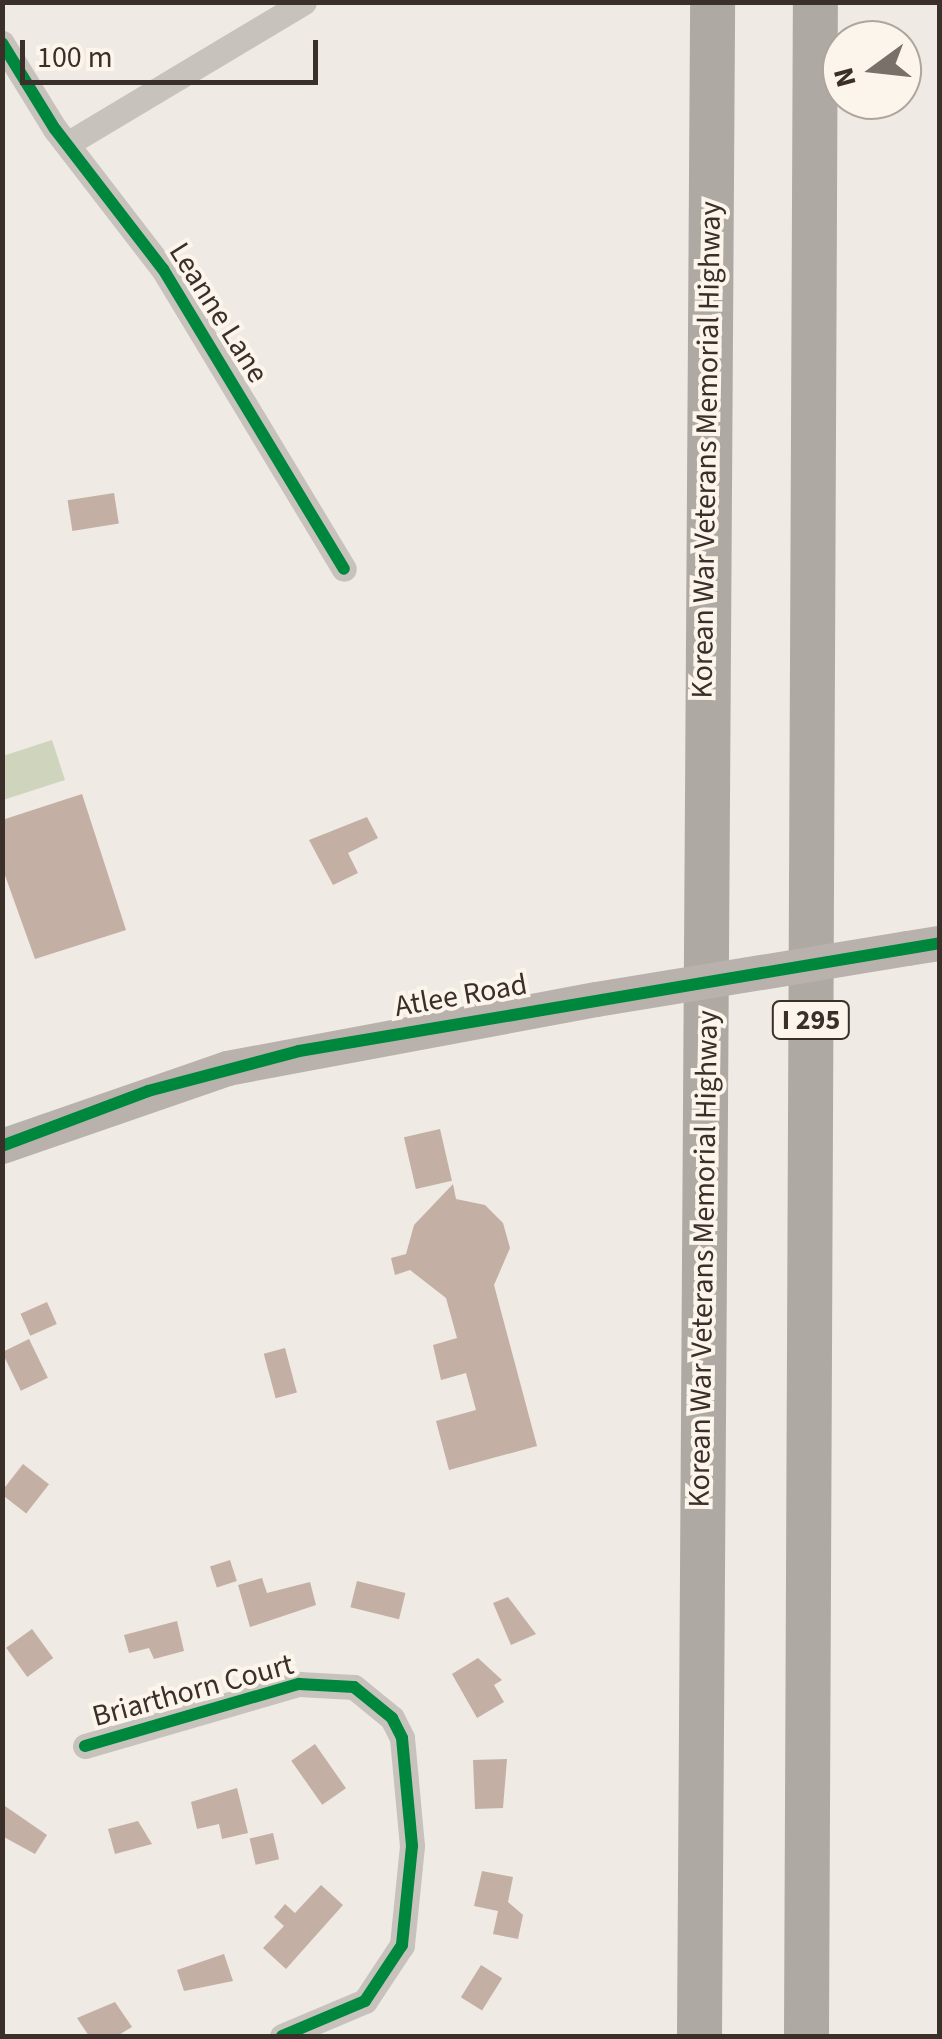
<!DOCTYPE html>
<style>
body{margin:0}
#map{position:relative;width:942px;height:2039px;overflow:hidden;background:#efeae3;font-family:"Source Sans 3",sans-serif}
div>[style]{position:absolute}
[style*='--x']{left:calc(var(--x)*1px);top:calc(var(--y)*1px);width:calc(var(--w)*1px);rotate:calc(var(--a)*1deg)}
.green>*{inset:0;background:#cfd5bc}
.building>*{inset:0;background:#c4afa4;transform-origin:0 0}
.minor>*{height:25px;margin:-12.5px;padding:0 12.5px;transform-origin:12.5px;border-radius:12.5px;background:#c8c2bc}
.secondary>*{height:35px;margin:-17.5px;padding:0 17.5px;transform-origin:17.5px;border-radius:17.5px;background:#b9b2ac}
.motorway>*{height:45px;margin:-22.5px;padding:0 22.5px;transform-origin:22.5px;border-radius:22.5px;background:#aea9a2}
.secondary-bridge>*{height:35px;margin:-17.5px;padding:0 17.5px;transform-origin:17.5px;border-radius:17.5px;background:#b9b2ac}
.cycleway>*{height:12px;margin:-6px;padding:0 6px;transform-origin:6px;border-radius:6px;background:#00873e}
span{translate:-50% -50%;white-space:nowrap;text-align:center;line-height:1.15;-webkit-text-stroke:8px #fbf5eb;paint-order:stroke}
.shield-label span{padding:2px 8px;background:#fbf5eb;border:2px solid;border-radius:8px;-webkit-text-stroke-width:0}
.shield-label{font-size:28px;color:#3a2f29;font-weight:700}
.street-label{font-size:30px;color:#3a2f29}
.frame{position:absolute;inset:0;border:5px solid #3a2f29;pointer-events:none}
.north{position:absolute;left:822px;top:20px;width:100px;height:100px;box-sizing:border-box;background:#fbf5eb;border:2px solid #aea69d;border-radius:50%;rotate:255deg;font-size:28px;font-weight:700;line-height:40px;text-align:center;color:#3a2f29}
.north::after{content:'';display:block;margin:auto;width:35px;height:45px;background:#79706a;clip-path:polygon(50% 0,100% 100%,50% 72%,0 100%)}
.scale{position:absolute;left:20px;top:40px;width:298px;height:45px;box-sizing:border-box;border:5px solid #3a2f29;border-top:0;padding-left:12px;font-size:30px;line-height:35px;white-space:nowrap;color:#3a2f29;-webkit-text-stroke:8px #fbf5eb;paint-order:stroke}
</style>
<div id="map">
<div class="green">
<div style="clip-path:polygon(52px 740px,65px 780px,3px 800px,3px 756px)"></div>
</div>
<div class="building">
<div style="left:114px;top:493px;width:31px;height:47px;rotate:81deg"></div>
<div style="clip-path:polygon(82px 794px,126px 930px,35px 959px,2px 867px,2px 820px)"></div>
<div style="clip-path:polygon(367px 817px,378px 838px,348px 853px,358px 873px,333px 885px,309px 840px)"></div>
<div style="left:440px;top:1129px;width:53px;height:37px;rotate:77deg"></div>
<div style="clip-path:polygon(453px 1184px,456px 1199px,485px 1205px,503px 1223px,510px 1248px,494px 1285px,537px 1446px,449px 1470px,436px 1421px,476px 1410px,466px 1373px,441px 1380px,433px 1345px,457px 1338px,446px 1298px,410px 1270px,395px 1275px,391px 1258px,406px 1254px,414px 1225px)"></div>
<div style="left:47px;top:1302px;width:24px;height:29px;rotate:66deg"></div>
<div style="left:29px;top:1339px;width:43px;height:30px;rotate:64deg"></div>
<div style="left:285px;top:1348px;width:46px;height:22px;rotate:75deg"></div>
<div style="left:23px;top:1464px;width:33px;height:37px;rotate:38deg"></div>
<div style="left:230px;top:1560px;width:22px;height:21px;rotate:72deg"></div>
<div style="clip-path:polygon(262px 1578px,267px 1593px,310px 1582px,316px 1605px,250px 1627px,238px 1585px)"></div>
<div style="left:357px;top:1581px;width:50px;height:27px;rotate:14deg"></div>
<div style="clip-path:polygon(508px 1597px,536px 1634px,511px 1645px,493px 1603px)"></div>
<div style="clip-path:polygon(177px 1621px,184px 1651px,154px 1659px,149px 1648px,129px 1653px,124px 1635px)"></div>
<div style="left:32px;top:1629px;width:36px;height:32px;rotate:54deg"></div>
<div style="clip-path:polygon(478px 1658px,502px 1680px,494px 1685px,504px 1702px,477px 1718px,452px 1674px)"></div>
<div style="left:315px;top:1744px;width:54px;height:29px;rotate:55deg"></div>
<div style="clip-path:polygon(507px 1759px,503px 1808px,475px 1809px,473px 1760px)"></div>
<div style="clip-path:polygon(237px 1788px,248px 1833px,222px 1839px,219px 1824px,197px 1829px,191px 1802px)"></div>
<div style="clip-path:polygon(2px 1804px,47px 1835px,35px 1854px,2px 1836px)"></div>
<div style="clip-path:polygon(138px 1821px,152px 1844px,115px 1854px,108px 1829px)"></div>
<div style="left:273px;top:1833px;width:27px;height:24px;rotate:77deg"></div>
<div style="clip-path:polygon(482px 1871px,513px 1877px,508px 1902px,523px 1915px,518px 1939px,493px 1934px,498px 1911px,474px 1906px)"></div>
<div style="clip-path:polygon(321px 1885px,343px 1905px,286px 1969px,263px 1948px,284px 1926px,274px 1917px,285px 1904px,295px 1913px)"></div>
<div style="clip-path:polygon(224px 1954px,233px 1981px,184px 1991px,177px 1970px)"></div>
<div style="left:481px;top:1965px;width:25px;height:38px;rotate:32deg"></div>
<div style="clip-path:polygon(115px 2002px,132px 2027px,117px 2036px,89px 2036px,77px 2018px)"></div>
</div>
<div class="minor">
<div style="--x:2;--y:43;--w:101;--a:58.4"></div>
<div style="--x:55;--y:129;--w:177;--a:52.4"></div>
<div style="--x:163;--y:269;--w:350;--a:58.9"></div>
<div style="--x:67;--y:144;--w:276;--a:-30.9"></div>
<div style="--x:85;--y:1746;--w:223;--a:-16.2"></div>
<div style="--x:299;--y:1684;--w:55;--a:3.1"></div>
<div style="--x:354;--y:1687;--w:49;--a:39.2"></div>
<div style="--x:392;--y:1718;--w:22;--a:63"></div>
<div style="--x:402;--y:1738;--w:108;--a:84.7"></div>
<div style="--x:412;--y:1846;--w:100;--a:95.8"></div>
<div style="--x:402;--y:1945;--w:67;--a:123.5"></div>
<div style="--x:365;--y:2001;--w:90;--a:157.1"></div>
</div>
<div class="secondary">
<div style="--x:907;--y:948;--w:33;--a:-9"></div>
<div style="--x:2;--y:1146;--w:238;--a:-19.1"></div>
<div style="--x:227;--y:1068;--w:375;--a:-10.6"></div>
</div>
<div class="motorway">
<div style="--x:699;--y:2036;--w:2034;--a:-89.63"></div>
<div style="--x:806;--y:2036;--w:2034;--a:-89.75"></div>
</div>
<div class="secondary-bridge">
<div style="--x:596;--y:999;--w:315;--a:-9.3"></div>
</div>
<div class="cycleway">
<div style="--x:2;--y:43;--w:101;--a:58.4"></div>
<div style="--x:55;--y:129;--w:177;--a:52.4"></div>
<div style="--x:163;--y:269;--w:350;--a:58.9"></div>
<div style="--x:2;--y:1146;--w:156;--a:-20.6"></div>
<div style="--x:148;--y:1091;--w:156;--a:-14.8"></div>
<div style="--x:299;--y:1051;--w:650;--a:-9.56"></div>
<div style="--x:85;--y:1746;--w:223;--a:-16.2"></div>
<div style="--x:299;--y:1684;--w:55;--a:3.1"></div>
<div style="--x:354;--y:1687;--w:49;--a:39.2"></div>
<div style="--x:392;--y:1718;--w:22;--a:63"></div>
<div style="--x:402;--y:1738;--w:108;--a:84.7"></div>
<div style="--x:412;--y:1846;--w:100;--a:95.8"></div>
<div style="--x:402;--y:1945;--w:67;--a:123.5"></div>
<div style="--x:365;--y:2001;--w:90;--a:157.1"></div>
</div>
<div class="shield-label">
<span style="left:811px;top:1020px">I 295</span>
</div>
<div class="street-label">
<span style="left:218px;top:313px;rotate:58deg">Leanne Lane</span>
<span style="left:707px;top:450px;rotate:-89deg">Korean War Veterans Memorial Highway</span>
<span style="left:461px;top:996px;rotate:-10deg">Atlee Road</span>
<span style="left:704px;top:1259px;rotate:-89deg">Korean War Veterans Memorial Highway</span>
<span style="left:193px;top:1691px;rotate:-15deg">Briarthorn Court</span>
</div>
<div class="frame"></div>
<div class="north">N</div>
<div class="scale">100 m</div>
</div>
